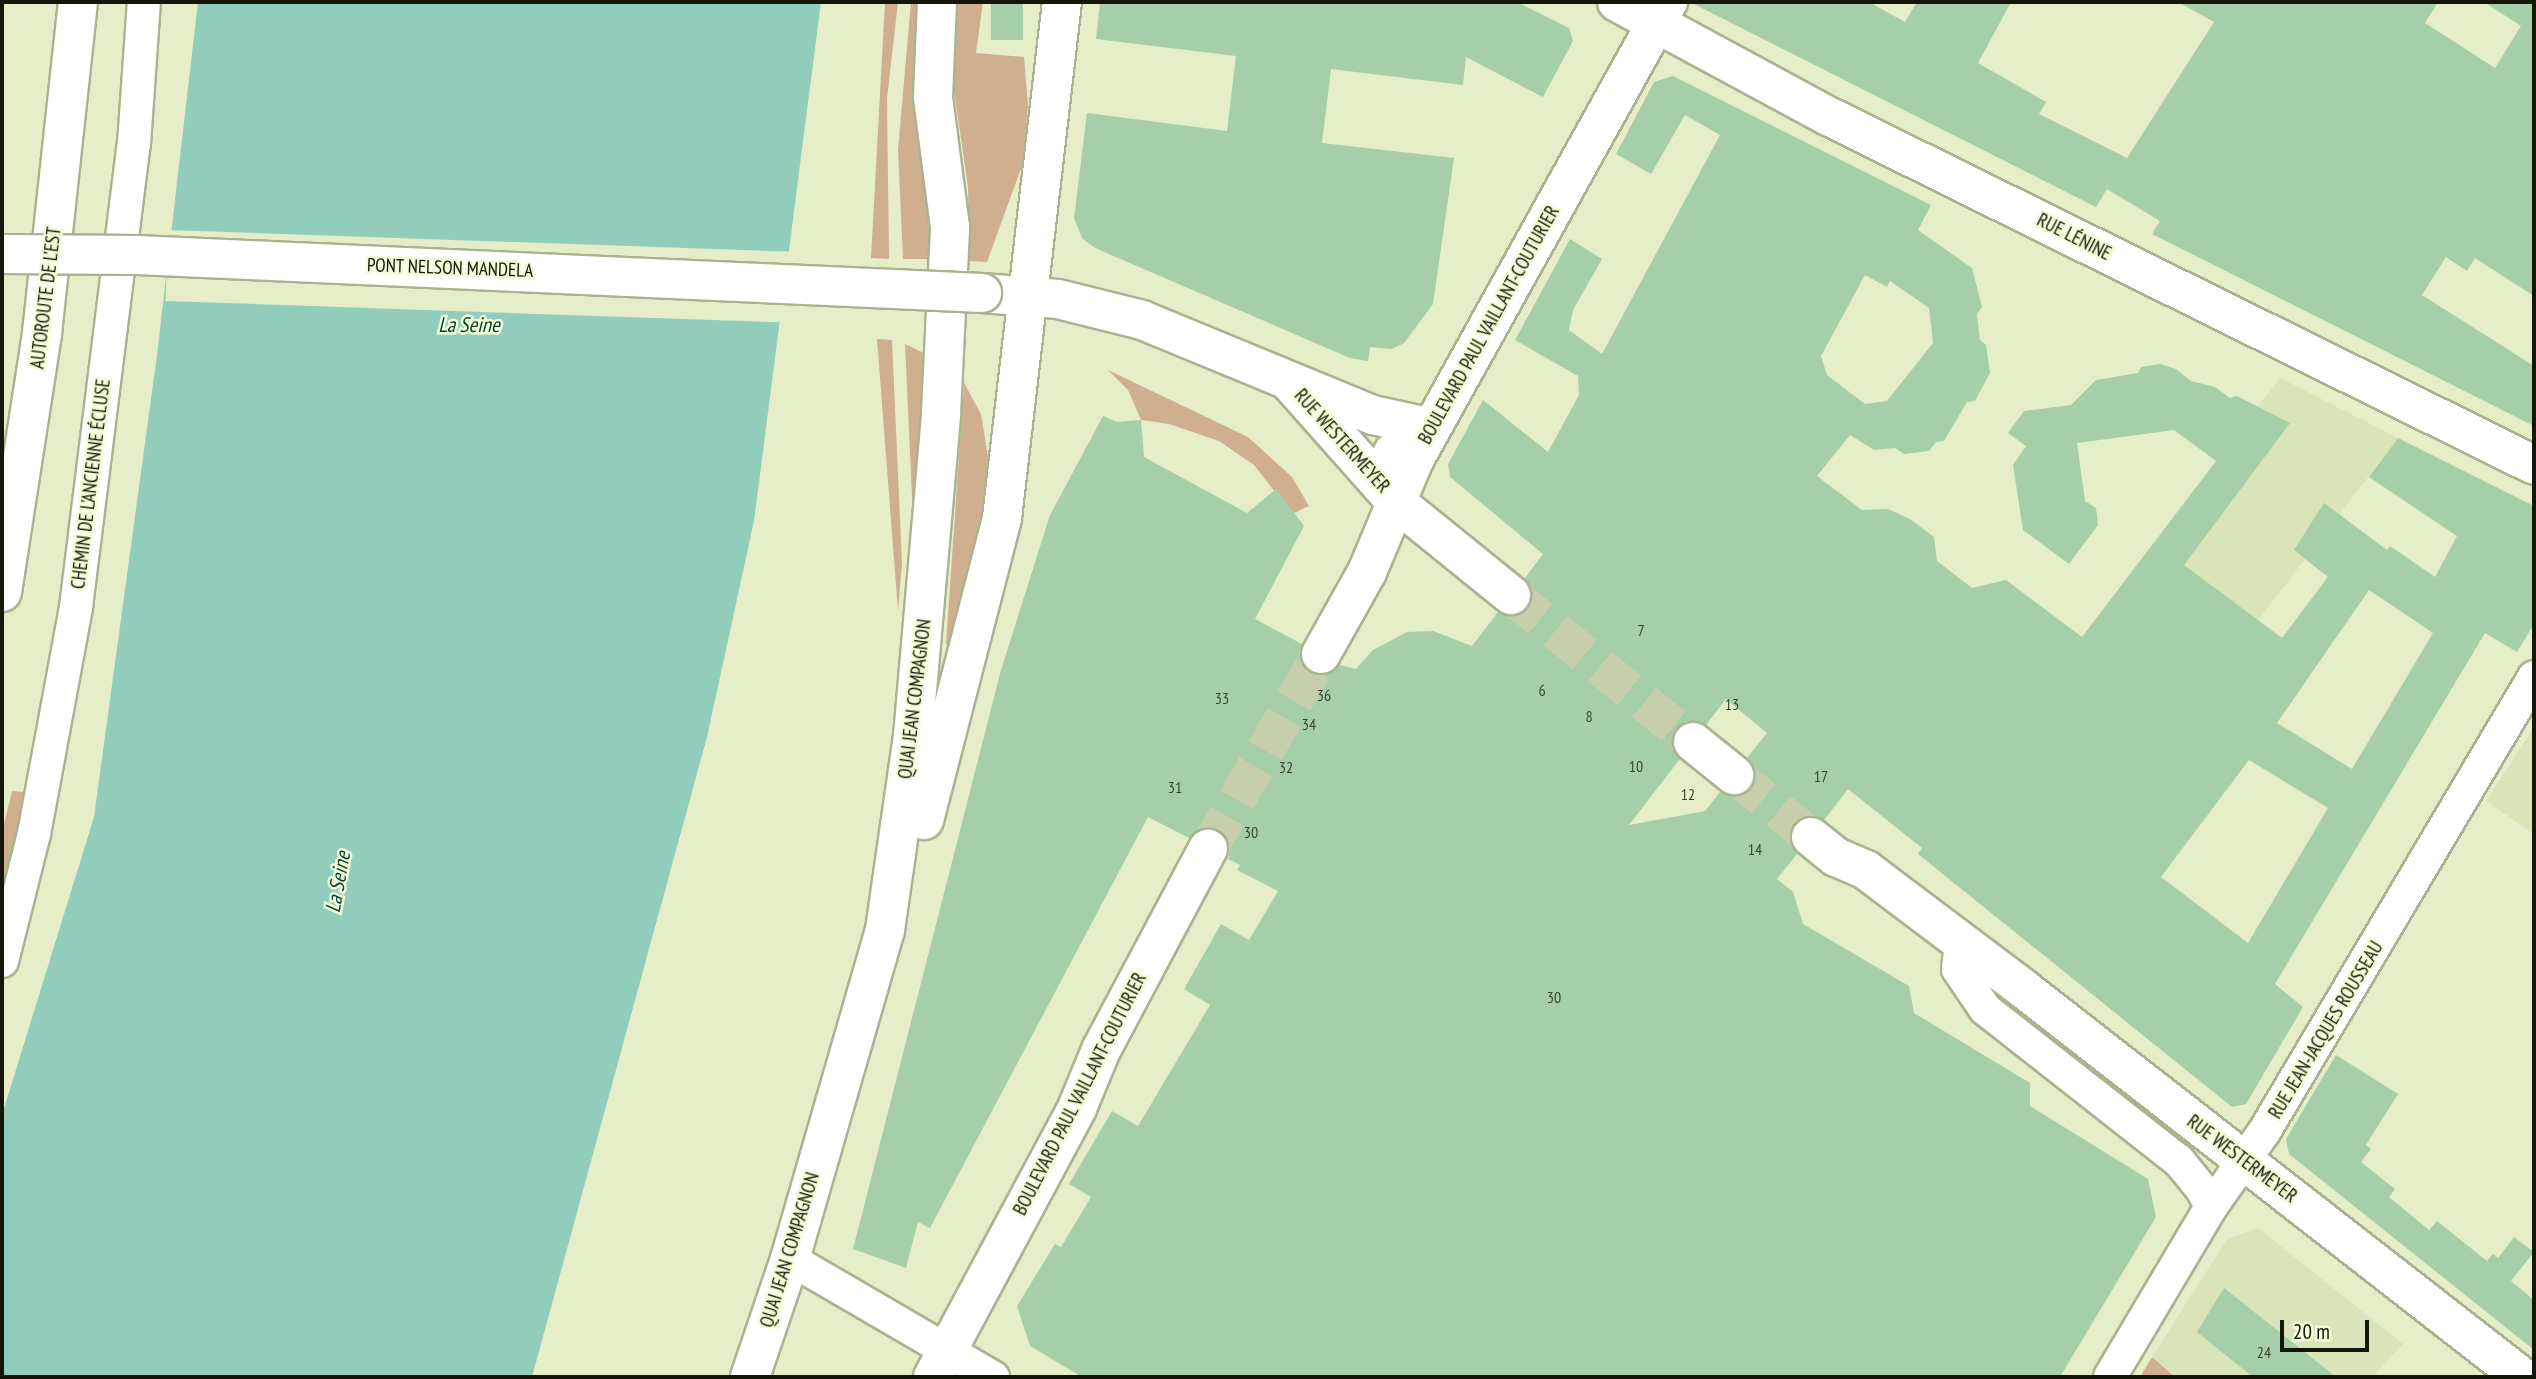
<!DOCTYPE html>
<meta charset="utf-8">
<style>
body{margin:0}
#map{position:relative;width:2536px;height:1379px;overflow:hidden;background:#e5eec9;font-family:"PT Sans Narrow",sans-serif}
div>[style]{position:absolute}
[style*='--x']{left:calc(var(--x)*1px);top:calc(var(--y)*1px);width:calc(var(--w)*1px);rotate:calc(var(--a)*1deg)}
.built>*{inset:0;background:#d9e4b8}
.green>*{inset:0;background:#d0af8f}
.water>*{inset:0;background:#91cdba}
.pier>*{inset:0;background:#e5eec9;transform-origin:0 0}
.building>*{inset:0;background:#a6cea8;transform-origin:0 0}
.secondary-tunnel>*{height:38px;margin-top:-19px;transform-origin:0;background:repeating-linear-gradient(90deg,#c6ceac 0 38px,transparent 0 57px)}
.primary-tunnel>*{height:38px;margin-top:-19px;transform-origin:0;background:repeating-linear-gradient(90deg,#c6ceac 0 38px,transparent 0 57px)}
.roads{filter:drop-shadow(2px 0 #aab390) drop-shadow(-2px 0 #aab390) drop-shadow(0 2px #aab390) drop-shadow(0 -2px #aab390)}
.street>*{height:32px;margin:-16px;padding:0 16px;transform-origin:16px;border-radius:16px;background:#fff}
.secondary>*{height:38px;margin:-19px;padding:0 19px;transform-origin:19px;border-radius:19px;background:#fff}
.primary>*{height:38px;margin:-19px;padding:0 19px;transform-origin:19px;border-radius:19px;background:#fff}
.highway>*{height:38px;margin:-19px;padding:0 19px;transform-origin:19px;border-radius:19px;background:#fff}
.bridges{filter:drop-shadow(2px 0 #aab390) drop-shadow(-2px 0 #aab390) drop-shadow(0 2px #aab390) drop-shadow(0 -2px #aab390)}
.secondary-bridge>*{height:38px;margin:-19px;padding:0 19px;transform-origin:19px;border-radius:19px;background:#fff}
span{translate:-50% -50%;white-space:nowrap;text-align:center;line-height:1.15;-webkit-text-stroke:5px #f2fcd6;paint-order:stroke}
.number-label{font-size:16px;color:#384431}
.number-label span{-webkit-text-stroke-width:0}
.street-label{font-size:19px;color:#131609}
.water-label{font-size:21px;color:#0a4034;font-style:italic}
.frame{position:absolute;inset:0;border:4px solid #131609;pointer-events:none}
.scale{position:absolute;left:2280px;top:1320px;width:89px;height:32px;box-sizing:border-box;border:4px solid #131609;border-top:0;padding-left:9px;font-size:21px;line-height:24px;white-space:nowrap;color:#131609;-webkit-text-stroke:5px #f2fcd6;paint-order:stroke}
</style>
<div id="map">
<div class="built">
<div style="clip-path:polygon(2280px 378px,2398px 438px,2059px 880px,2216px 461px)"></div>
<div style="clip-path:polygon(2534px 727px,2534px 834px,2486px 801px)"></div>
<div style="clip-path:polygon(2258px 1228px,2403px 1344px,2372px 1377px,2175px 1377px,2152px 1357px,2227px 1239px)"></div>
</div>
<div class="green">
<div style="clip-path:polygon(885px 2px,898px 2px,887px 99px,889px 259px,871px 258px)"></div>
<div style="clip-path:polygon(911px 2px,923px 2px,935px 259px,903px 259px,898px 150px)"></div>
<div style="clip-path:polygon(958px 2px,983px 2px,976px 53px,1024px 57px,1028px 105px,1023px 163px,987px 262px,969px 261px,968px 187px,951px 70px)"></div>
<div style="clip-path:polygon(877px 339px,892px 340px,902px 563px,898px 611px)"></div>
<div style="clip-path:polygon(905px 344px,928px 355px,915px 561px)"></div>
<div style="clip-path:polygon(1108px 370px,1248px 437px,1292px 477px,1309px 506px,1292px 514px,1254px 465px,1219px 441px,1169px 424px,1141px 420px,1128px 390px)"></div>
<div style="clip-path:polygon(964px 383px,981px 414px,989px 463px,985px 506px,951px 646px,946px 644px)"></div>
<div style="clip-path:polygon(12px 791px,35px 793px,2px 928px,2px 832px)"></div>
<div style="clip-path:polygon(2152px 1357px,2175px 1377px,2140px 1377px)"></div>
</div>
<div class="water">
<div style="clip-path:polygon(198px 2px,821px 2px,754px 521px,707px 737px,532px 1377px,2px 1377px,2px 1115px,94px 817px,157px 355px)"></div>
</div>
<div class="pier">
<div style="left:168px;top:230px;width:626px;height:71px;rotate:2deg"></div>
</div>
<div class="building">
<div style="left:991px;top:2px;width:32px;height:38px"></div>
<div style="clip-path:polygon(1100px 2px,1517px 2px,1569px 28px,1573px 41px,1543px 97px,1466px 57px,1463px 85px,1331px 69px,1322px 143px,1454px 158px,1433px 304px,1404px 343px,1392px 349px,1370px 347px,1368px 361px,1350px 358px,1095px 248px,1082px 238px,1074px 218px,1087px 113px,1227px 131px,1236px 56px,1096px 39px)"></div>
<div style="clip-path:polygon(1690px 2px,1869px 2px,1905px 22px,1917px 2px,2011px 2px,1978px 63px,2046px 102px,2039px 114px,2127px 158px,2214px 22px,2178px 2px,2438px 2px,2425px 23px,2495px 68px,2521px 26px,2484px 2px,2534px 2px,2534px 296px,2475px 258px,2467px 271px,2446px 257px,2422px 295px,2534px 366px,2534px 426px,2152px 234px,2160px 221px,2107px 189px,2096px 207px)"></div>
<div style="clip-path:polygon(evenodd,1673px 76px,1931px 205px,1918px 230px,1972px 268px,1982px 307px,1977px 314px,1980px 340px,1986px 345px,1990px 373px,1975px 401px,1967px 402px,1944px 441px,1936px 442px,1929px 451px,1904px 454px,1895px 448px,1874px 450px,1850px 435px,1817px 476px,1862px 510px,1888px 509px,1910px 519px,1934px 537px,1937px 561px,1972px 588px,2006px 580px,2082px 637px,2216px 461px,2174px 430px,2077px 443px,2085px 501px,2096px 508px,2098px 525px,2069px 564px,2023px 530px,2013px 465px,2026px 446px,2008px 433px,2024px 411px,2071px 405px,2096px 380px,2138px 373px,2141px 367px,2160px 364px,2176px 369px,2191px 381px,2215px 387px,2230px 398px,2237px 396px,2290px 423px,2184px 565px,2282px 638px,2328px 577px,2294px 550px,2324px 503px,2387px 550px,2390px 546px,2435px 577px,2457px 536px,2369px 477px,2398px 438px,2534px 506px,2534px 624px,2517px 652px,2485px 633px,2275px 984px,2303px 1007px,2246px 1104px,2232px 1107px,1918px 854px,1922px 848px,1848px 789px,1824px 820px,1804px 816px,1794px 824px,1790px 844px,1797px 854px,1777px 879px,1793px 892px,1803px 924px,1909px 986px,1914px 1013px,2030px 1083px,2030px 1106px,2148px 1179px,2156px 1217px,2060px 1377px,1082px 1377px,1030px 1346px,1017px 1306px,1055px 1244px,1061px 1247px,1091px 1197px,1069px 1184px,1112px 1111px,1138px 1126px,1210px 1005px,1184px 989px,1221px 924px,1249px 940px,1278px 891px,1237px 870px,1240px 865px,1228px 859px,1230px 848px,1219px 830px,1207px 827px,1189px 838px,1148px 817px,930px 1228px,918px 1222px,906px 1268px,853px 1249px,1001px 670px,1050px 515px,1103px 416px,1117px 422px,1141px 420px,1144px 457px,1247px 513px,1276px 489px,1304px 526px,1255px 619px,1302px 644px,1302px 665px,1310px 673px,1322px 676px,1340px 665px,1356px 669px,1373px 650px,1407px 632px,1433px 631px,1472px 646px,1498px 612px,1518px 616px,1528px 608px,1532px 588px,1525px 578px,1543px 554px,1450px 477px,1448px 464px,1483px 400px,1548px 452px,1579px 395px,1578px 376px,1515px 340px,1570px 239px,1602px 259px,1573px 310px,1569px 330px,1602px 354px,1720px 135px,1685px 115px,1651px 174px,1616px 154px,1654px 82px,1673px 76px,1865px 275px,1887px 287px,1890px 281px,1929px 308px,1933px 343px,1887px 401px,1865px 404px,1827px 375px,1821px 356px,1865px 275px,1673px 76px,2369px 590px,2433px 633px,2352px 769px,2277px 723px,2369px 590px,1673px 76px,1726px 699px,1767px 733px,1747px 758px,1755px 768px,1751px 788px,1741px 796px,1720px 792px,1705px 811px,1629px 825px,1680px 759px,1672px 749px,1676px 729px,1686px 721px,1706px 725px,1726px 699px,1673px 76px,2249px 760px,2328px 808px,2248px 943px,2161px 877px,2249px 760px)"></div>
<div style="clip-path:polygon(2336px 1055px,2398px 1094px,2366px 1145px,2371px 1149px,2361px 1162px,2395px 1189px,2389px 1197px,2429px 1230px,2437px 1221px,2487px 1261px,2493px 1254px,2498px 1258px,2514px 1237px,2534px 1252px,2511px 1281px,2534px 1300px,2534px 1350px,2289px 1154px,2286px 1139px)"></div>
<div style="clip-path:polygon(2224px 1288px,2336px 1377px,2253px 1377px,2197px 1332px)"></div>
</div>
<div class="secondary-tunnel">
<div style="--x:1511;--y:595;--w:234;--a:38.9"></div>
<div style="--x:1734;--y:775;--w:99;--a:38.8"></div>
</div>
<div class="primary-tunnel">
<div style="--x:1208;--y:849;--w:225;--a:-59.9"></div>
</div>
<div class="roads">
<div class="street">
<div style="--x:1376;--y:477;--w:31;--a:-61"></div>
<div style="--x:1961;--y:944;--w:25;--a:97"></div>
<div style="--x:1958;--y:969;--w:48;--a:56"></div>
<div style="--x:1985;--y:1009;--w:246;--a:38.1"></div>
<div style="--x:2179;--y:1161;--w:36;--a:51"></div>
<div style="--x:2202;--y:1189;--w:20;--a:63"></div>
<div style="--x:2;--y:961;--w:131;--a:-75.9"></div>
<div style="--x:34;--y:834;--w:231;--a:-79.5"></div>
<div style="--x:76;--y:607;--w:467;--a:-82.9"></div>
<div style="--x:134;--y:144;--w:142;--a:-86"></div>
<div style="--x:790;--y:1259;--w:235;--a:30.2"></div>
<div style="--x:2110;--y:1377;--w:198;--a:-59.3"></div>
<div style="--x:2211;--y:1207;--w:92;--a:-54.8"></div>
<div style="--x:2264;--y:1132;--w:529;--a:-59.31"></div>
</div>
<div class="secondary">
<div style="--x:1617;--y:2;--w:242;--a:28.4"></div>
<div style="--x:1830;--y:117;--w:785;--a:26.3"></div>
<div style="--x:982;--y:293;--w:76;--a:4.5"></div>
<div style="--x:1058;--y:299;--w:87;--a:14"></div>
<div style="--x:1142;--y:320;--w:250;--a:22.4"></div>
<div style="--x:1373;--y:415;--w:60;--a:12.4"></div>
<div style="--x:1292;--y:385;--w:157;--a:48.4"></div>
<div style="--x:1396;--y:502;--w:148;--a:39"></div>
<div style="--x:1693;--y:742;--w:53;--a:38.8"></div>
<div style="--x:1811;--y:837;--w:32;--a:39"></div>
<div style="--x:1836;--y:857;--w:33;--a:23"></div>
<div style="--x:1866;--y:870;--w:199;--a:37"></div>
<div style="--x:2025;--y:990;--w:630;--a:37.91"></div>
</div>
<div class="primary">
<div style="--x:1321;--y:654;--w:94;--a:-60.7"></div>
<div style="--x:1367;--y:572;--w:121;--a:-67.2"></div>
<div style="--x:1414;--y:460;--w:524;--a:-60.99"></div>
<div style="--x:924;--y:820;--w:312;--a:-75.5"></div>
<div style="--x:1002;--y:518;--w:519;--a:-83.37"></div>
<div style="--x:750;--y:1377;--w:125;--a:-71.3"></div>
<div style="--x:790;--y:1259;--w:342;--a:-73.9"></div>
<div style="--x:885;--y:930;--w:196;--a:-81.8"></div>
<div style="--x:913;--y:736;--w:324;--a:-85"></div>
<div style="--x:941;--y:413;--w:186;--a:-87.2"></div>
<div style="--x:950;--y:227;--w:131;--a:-97.5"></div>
<div style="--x:933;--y:97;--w:95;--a:-87.6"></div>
<div style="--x:933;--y:1377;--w:305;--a:-61.8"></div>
<div style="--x:1077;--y:1108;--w:63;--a:-67.5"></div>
<div style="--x:1101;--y:1050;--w:228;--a:-62"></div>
</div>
<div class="highway">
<div style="--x:2;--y:592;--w:262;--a:-81.2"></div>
<div style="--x:42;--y:333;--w:333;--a:-83.8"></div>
</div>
</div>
<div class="bridges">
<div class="secondary-bridge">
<div style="--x:2;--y:254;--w:135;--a:0.4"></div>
<div style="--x:137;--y:255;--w:846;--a:2.57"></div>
</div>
</div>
<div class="number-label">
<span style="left:1641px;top:630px">7</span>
<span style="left:1542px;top:690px">6</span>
<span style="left:1324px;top:695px">36</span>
<span style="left:1222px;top:698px">33</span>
<span style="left:1732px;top:704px">13</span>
<span style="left:1589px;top:716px">8</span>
<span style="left:1309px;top:724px">34</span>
<span style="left:1636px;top:766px">10</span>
<span style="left:1286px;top:767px">32</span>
<span style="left:1821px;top:776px">17</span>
<span style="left:1175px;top:787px">31</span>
<span style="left:1688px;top:794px">12</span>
<span style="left:1251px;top:832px">30</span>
<span style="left:1755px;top:849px">14</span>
<span style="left:1554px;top:997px">30</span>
<span style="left:2264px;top:1352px">24</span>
</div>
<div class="street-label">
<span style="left:2074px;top:237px;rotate:27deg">RUE LÉNINE</span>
<span style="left:450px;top:268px;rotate:2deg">PONT NELSON MANDELA</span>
<span style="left:46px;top:298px;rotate:-83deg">AUTOROUTE DE L’EST</span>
<span style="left:1489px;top:325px;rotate:-61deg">BOULEVARD PAUL VAILLANT-COUTURIER</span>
<span style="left:1342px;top:441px;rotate:48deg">RUE WESTERMEYER</span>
<span style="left:91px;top:484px;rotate:-83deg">CHEMIN DE L'ANCIENNE ÉCLUSE</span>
<span style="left:915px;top:699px;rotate:-83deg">QUAI JEAN COMPAGNON</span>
<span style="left:2326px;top:1030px;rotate:-59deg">RUE JEAN-JACQUES ROUSSEAU</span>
<span style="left:1080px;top:1094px;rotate:-63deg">BOULEVARD PAUL VAILLANT-COUTURIER</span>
<span style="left:2242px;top:1159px;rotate:37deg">RUE WESTERMEYER</span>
<span style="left:790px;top:1250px;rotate:-73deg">QUAI JEAN COMPAGNON</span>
</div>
<div class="water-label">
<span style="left:469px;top:325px">La Seine</span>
<span style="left:338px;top:882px;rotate:-80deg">La Seine</span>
</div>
<div class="frame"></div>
<div class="scale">20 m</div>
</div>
